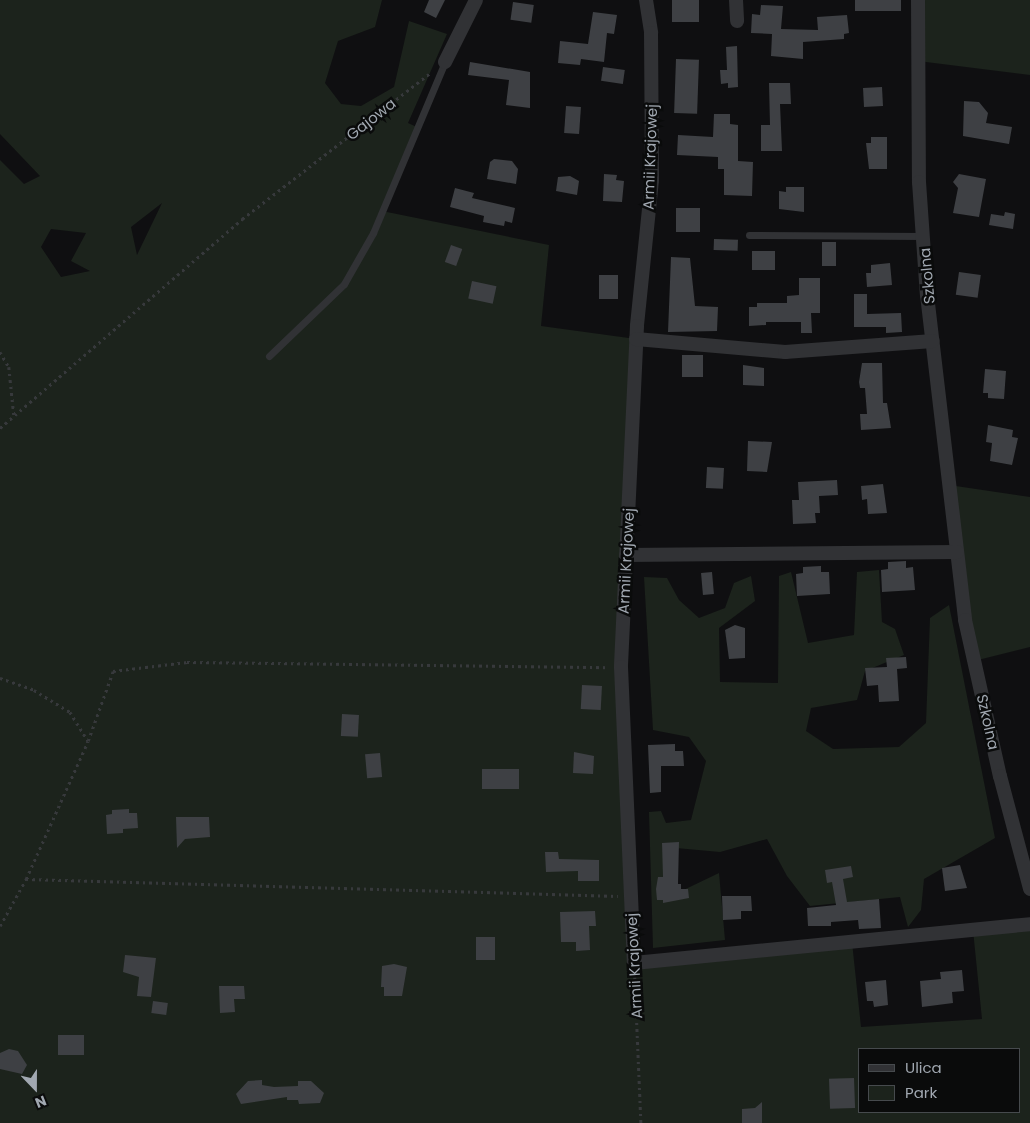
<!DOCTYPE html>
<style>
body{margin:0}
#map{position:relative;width:1030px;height:1123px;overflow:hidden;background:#0f0f11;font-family:Poppins,sans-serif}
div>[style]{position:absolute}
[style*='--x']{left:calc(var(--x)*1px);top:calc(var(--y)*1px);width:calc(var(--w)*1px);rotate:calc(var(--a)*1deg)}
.green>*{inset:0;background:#1c231c}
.building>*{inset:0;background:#3e4044;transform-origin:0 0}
.path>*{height:2.5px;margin-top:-1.25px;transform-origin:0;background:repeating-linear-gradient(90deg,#37393c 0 2.5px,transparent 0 6.5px)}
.lane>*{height:7px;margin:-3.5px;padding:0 3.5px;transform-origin:3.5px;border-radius:3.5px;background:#313235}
.street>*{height:14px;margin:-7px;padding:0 7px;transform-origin:7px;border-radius:7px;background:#313235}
span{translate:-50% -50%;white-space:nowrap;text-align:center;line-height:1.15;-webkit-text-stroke:5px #0a0b0b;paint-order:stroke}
.street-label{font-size:15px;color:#a1a8b1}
.legend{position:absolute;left:858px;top:1048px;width:162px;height:65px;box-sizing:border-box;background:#0a0b0b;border:1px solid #464a4d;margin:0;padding:6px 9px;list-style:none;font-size:15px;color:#a1a8b1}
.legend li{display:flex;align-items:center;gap:10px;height:25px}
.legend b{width:25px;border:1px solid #464a4d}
.north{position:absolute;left:10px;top:1063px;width:50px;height:50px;-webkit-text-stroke:4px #0a0b0b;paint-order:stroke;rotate:158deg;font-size:14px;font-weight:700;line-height:20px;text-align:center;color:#a1a8b1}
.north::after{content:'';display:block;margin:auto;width:18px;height:22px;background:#a1a8b1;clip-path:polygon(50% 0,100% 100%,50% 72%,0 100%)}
</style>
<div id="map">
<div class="green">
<div style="clip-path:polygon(evenodd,0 0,382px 0,375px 27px,338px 41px,325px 83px,341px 104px,361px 106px,394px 87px,409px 21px,447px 34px,408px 123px,419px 128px,382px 211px,549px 245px,541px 326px,636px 339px,621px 667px,634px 963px,852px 942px,861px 1027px,982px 1019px,973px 930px,1030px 924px,1030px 1123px,0 1123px,0 160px,24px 184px,40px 176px,0 134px,0 0,162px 203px,137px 255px,131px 227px,162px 203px,0 0,51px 229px,86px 233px,71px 261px,90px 271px,61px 277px,41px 247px,51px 229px,0 0,859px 1049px,1019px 1049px,1019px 1112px,859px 1112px,859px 1049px)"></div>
<div style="clip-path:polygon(918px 0,1030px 0,1030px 75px,918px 61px)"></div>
<div style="clip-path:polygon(949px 485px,1030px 497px,1030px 647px,974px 661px)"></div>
<div style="clip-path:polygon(879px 570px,882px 622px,895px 629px,904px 655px,865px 671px,857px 700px,811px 708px,806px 731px,833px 749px,899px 747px,926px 723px,930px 618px,949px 605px,995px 838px,924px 879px,921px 910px,908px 927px,900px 897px,810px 906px,787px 876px,767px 839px,720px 852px,676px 848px,671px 896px,719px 873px,725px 940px,653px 948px,649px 812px,661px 811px,666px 823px,691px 820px,706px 761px,689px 737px,653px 730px,644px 577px,667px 578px,679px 600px,699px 618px,725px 608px,734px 583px,751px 576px,755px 601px,719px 628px,720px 682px,778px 683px,779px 576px,791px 572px,808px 643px,854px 635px,857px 572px)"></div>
</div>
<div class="building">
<div style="clip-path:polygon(429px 0,445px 0,436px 18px,424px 12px)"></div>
<div style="left:672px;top:0;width:27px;height:22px"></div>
<div style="left:855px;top:0;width:46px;height:11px"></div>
<div style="left:513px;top:2px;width:21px;height:18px;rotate:8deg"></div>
<div style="clip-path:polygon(761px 5px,783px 6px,781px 29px,818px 30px,817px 17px,847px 15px,849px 33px,844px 34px,844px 39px,803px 42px,803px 59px,771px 56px,772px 34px,751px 33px,752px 14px,760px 15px)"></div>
<div style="clip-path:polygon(593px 12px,617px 15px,614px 34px,607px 33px,604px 62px,581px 59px,580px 65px,558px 63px,560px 41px,588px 44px)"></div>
<div style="clip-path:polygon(737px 46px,738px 87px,728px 88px,728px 83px,721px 84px,720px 70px,727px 70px,726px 47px)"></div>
<div style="left:676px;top:59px;width:23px;height:54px;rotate:2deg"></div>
<div style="clip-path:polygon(470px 62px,530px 72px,530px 108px,506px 105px,509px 80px,468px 75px)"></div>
<div style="left:603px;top:67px;width:22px;height:14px;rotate:8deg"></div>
<div style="clip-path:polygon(769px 83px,790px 83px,791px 104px,780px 104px,782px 151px,761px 151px,761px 125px,770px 125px)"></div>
<div style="left:882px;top:87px;width:19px;height:19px;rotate:87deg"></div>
<div style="clip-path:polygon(964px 101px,979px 102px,988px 113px,986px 123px,1012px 127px,1009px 144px,963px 136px)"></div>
<div style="left:566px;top:106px;width:15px;height:27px;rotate:4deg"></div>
<div style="clip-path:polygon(714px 114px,730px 114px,730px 124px,738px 125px,738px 161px,753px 162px,752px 196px,724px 195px,724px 169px,718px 169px,718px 157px,677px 155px,678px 135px,713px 137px)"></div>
<div style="clip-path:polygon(871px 137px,887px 137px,887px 169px,869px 169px,866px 143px,871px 143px)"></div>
<div style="clip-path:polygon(494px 159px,512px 161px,518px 169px,516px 184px,487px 179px,490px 162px)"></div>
<div style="clip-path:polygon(604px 174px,617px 175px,616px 180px,624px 181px,622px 202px,603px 201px)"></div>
<div style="clip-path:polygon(959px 174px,986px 179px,979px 217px,953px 213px,958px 188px,953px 182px)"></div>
<div style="clip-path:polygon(570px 176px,579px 181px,577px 195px,556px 191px,558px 177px)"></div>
<div style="clip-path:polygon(786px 187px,804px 187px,804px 212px,779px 209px,779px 191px,786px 192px)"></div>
<div style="clip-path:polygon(455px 188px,474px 193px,472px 198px,515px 208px,512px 223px,505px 221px,504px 226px,483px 222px,484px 216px,450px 207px)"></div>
<div style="left:700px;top:208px;width:24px;height:24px;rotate:90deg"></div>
<div style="clip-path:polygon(1005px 212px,1015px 214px,1013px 229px,989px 225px,991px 214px,1004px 216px)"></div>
<div style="left:714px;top:239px;width:24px;height:11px;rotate:2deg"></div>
<div style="left:822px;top:242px;width:14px;height:24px"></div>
<div style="left:451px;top:245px;width:12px;height:18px;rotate:20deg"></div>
<div style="left:752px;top:251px;width:23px;height:19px"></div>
<div style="clip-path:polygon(671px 257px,690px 258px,695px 306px,718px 307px,717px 331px,668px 332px)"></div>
<div style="clip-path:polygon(890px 263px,892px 285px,867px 287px,866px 273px,871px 273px,871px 265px)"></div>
<div style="left:959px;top:272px;width:22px;height:23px;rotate:8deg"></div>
<div style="left:599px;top:275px;width:19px;height:24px"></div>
<div style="clip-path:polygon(799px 278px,820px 278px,820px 313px,811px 313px,812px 333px,801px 333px,801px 322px,766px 322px,766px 325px,749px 326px,749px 307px,757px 307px,757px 303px,787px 303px,787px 296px,799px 295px)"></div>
<div style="left:472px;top:281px;width:25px;height:18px;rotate:12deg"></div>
<div style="clip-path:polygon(854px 294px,867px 294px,867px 314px,901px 313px,902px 332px,886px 333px,886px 327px,854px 327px)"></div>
<div style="left:682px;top:355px;width:21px;height:22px"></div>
<div style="clip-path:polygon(862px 363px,882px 363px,883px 403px,887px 403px,891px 428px,861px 430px,860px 414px,867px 414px,865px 388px,860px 388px,859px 382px)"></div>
<div style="clip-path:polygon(743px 365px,764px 368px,764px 386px,743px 385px)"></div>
<div style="clip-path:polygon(985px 369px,1006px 371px,1004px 399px,988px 398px,988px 393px,983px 393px)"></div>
<div style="clip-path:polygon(988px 425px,1013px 430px,1012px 437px,1018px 438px,1012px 465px,990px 461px,992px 443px,986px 442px)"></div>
<div style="clip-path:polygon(748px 441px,772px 442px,767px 472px,747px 471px)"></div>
<div style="left:707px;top:467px;width:17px;height:21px;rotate:3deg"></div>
<div style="clip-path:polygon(837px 480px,838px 495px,819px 496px,820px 513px,815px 513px,816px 523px,793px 524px,792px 500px,799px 500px,798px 482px)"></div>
<div style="clip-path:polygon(883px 484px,887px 513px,868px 514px,867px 499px,862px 500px,861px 486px)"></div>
<div style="clip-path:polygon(906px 561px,906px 568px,913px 567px,915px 590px,882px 592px,881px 570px,888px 569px,888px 562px)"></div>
<div style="clip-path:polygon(821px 566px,821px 572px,829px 572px,830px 594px,797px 596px,796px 574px,803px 573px,803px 567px)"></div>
<div style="left:712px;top:572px;width:22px;height:11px;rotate:85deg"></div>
<div style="clip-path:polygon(735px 625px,745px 628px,745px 658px,729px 659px,725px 630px)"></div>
<div style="clip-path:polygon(906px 657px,907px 668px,897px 669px,899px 701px,879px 702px,878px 685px,867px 686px,865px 668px,887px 667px,886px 658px)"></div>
<div style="left:582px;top:685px;width:20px;height:24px;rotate:3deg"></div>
<div style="left:342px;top:714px;width:17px;height:22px;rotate:3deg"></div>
<div style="clip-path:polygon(675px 744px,675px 751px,683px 751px,684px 766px,661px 766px,661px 792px,650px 793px,648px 745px)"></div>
<div style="clip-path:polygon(574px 752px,594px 756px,593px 774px,573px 773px)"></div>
<div style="left:380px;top:753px;width:24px;height:15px;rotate:85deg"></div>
<div style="left:482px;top:769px;width:37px;height:20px"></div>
<div style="clip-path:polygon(129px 809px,129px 813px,137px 813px,138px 828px,123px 829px,123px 833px,107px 834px,106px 815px,112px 814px,112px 810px)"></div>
<div style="clip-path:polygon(176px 817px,209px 817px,210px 837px,185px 839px,177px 848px)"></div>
<div style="clip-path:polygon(679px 842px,678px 884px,681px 884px,681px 889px,688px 889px,689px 898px,663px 903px,663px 900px,657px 900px,656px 889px,658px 877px,663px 877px,662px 843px)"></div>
<div style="clip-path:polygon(545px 852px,558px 852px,559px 859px,599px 860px,599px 881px,578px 881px,578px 871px,546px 872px)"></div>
<div style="clip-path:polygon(960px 865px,967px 888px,945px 891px,942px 868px)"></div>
<div style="clip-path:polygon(851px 866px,853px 877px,843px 879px,847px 902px,879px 899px,881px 928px,859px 929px,858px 920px,831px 922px,831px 926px,808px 926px,807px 908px,836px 905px,832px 882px,827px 883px,825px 870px)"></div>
<div style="clip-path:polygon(722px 896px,751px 896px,752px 911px,741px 911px,741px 919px,723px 920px)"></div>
<div style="clip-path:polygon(595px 911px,596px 926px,589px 926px,590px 950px,576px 951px,576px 942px,561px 942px,560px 912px)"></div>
<div style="left:476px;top:937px;width:19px;height:23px"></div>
<div style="clip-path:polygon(125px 955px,156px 958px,151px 997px,137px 996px,139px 977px,123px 972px)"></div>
<div style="clip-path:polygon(394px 964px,407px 967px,402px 996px,384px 996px,384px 987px,381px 987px,382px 966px)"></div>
<div style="clip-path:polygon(962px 970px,964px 991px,952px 992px,953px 1003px,922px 1007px,920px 981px,941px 979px,940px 972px)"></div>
<div style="clip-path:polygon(886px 980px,888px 1005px,874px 1007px,873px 1001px,867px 1001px,865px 982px)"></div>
<div style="clip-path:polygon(219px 986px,244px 986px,245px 999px,234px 999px,235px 1012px,220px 1013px)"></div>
<div style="left:153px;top:1001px;width:15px;height:12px;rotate:8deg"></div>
<div style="left:84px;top:1035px;width:20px;height:26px;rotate:90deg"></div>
<div style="clip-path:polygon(9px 1049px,18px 1051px,27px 1065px,22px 1074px,0 1069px,0 1053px)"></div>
<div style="left:854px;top:1078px;width:30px;height:25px;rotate:88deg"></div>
<div style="clip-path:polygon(262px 1080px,262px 1085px,274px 1087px,298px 1086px,298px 1081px,311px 1081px,324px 1093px,320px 1103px,299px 1104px,298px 1100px,287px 1100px,287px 1097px,241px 1104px,236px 1094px,248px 1081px)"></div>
<div style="clip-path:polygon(762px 1102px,762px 1123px,742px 1123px,742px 1109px,755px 1108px)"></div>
</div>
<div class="path">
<div style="--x:0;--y:352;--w:17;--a:59"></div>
<div style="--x:9;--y:367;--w:48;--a:84.1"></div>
<div style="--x:0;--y:428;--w:320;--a:-40.8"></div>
<div style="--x:242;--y:219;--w:237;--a:-37.8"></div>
<div style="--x:0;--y:678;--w:36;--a:19"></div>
<div style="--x:34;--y:690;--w:42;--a:31.4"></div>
<div style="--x:70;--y:712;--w:34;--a:58"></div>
<div style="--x:26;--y:879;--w:592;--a:1.64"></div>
<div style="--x:0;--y:926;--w:54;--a:-61"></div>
<div style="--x:26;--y:879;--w:151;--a:-65.8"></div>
<div style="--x:88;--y:741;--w:74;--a:-70.3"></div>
<div style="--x:113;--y:671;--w:75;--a:-6.9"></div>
<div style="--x:187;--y:662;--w:422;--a:0.7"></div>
<div style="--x:635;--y:977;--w:146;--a:87.6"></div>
</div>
<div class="lane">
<div style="--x:749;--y:235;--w:174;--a:0.3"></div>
<div style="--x:269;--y:356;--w:104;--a:-43.8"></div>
<div style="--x:344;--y:284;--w:59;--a:-60.4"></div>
<div style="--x:373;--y:233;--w:186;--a:-67.2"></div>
</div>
<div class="street">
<div style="--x:646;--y:0;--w:33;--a:81"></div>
<div style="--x:651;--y:33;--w:147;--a:89.6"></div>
<div style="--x:652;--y:180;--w:147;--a:95.9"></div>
<div style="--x:637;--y:326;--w:341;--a:92.7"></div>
<div style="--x:621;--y:667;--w:296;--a:87.5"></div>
<div style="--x:634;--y:963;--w:398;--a:-5.6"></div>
<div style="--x:736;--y:0;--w:21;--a:87"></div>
<div style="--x:918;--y:0;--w:182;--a:89.7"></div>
<div style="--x:919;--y:182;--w:113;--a:86"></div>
<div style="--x:927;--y:295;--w:327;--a:83.3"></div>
<div style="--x:965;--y:620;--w:160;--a:77.4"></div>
<div style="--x:1000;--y:776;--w:117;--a:75.1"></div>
<div style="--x:445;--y:62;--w:69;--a:-63.4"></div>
<div style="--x:636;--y:339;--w:150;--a:5"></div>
<div style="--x:785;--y:352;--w:148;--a:-4.3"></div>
<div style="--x:626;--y:555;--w:331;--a:-0.5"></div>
</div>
<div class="street-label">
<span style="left:371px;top:119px;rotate:-38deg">Gajowa</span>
<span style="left:650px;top:157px;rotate:-88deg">Armii Krajowej</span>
<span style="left:927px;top:276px;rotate:-95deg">Szkolna</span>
<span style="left:626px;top:561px;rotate:-87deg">Armii Krajowej</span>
<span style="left:988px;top:722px;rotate:77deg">Szkolna</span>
<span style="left:634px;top:966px;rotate:-93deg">Armii Krajowej</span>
</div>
<ul class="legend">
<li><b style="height:6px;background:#313235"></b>Ulica</li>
<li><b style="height:14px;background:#1c231c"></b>Park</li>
</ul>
<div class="north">N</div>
</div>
